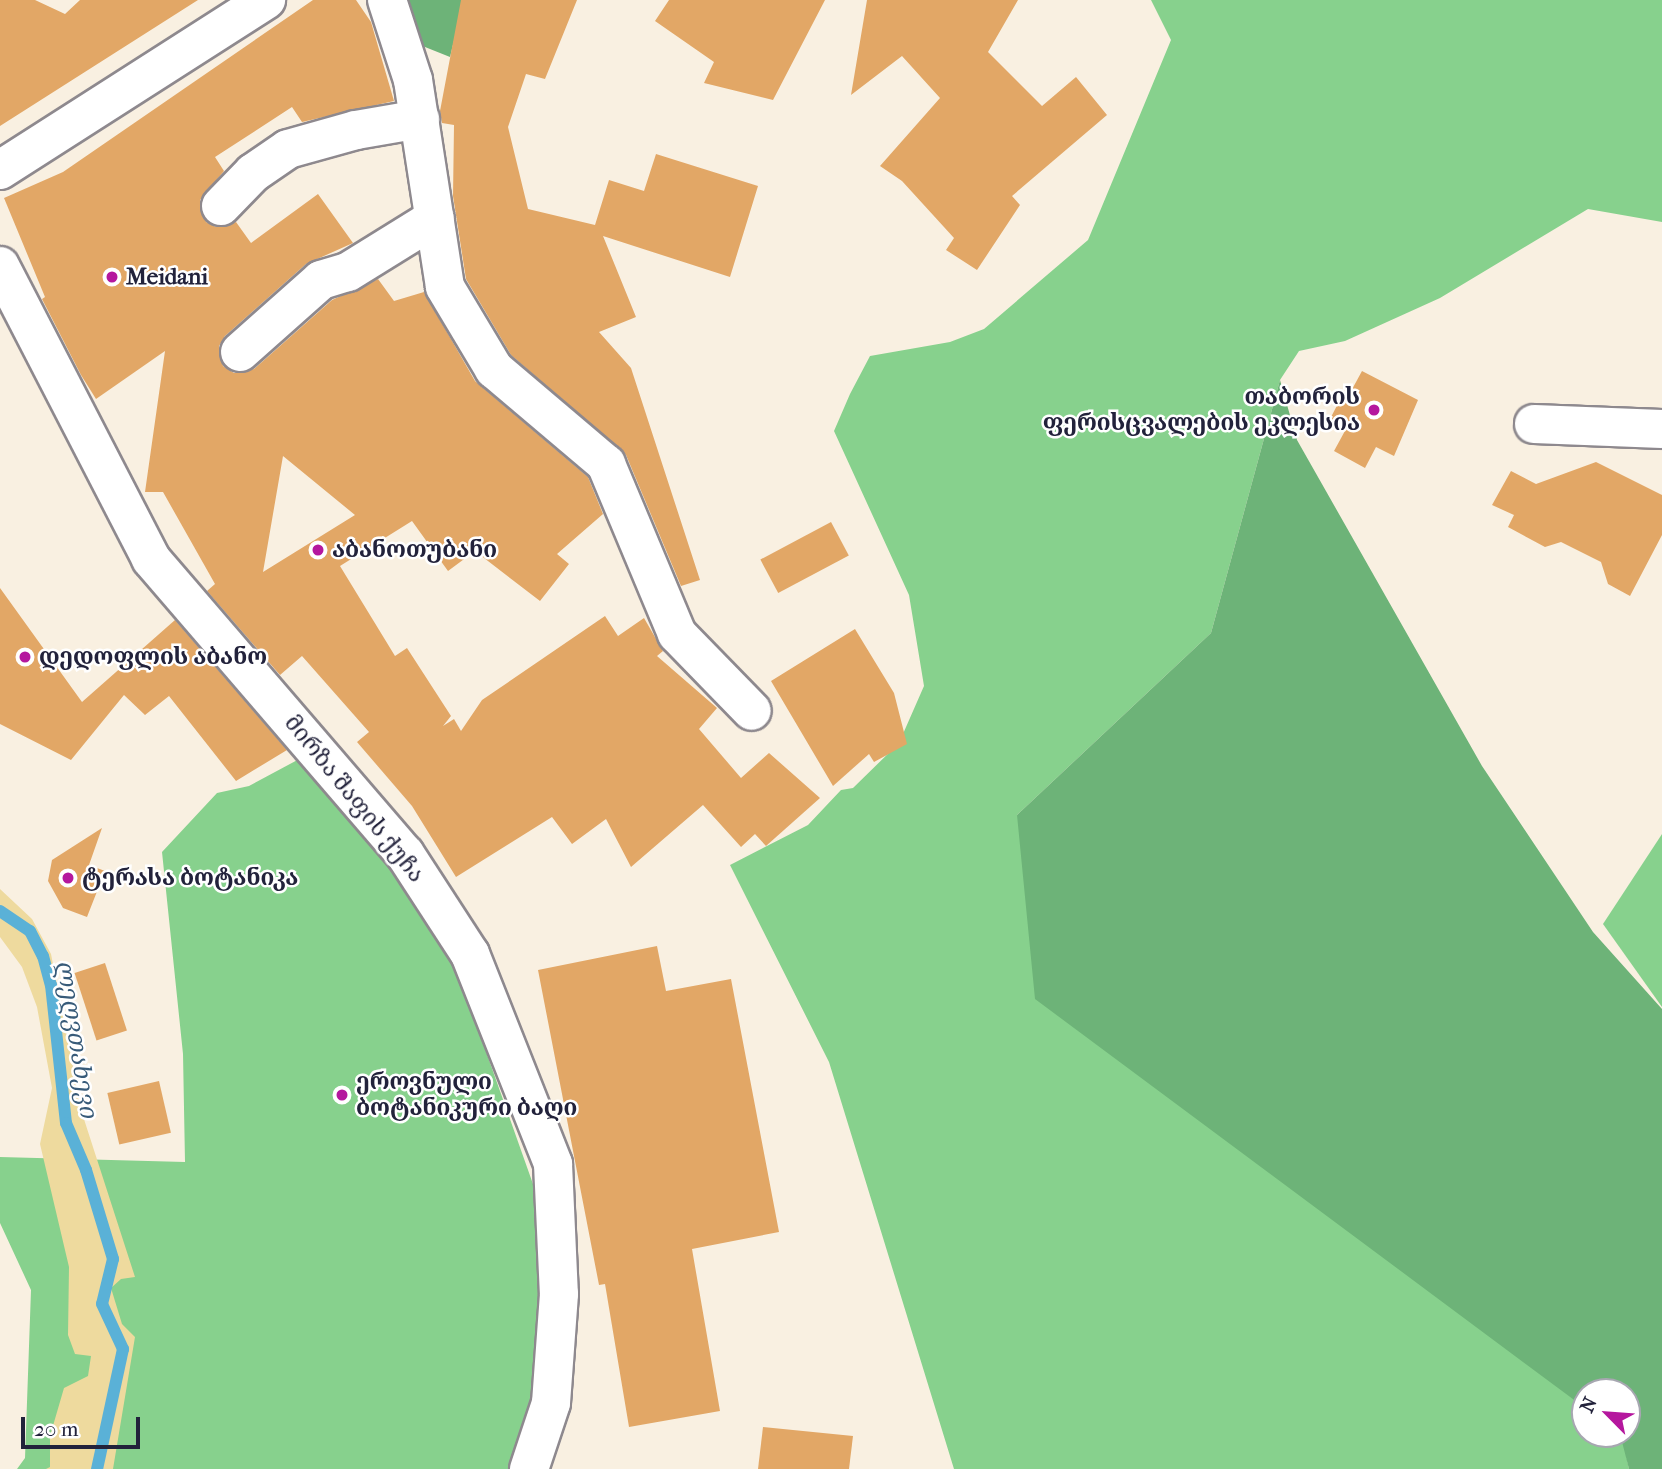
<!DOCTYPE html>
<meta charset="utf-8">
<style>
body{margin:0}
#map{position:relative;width:1662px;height:1469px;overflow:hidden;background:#f9f0e1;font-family:"IM FELL French Canon","Noto Serif Georgian",serif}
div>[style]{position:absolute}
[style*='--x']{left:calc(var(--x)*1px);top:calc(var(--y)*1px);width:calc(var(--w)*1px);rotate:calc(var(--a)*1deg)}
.green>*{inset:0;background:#87d18d}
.forest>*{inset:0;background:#6db378}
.sand>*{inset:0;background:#eeda9e}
.stream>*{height:12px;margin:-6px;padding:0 6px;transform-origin:6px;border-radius:6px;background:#5ab1d7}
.building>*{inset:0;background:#e2a766;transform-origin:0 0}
.roads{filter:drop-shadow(2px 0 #8e898e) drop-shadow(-2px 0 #8e898e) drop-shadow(0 2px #8e898e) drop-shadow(0 -2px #8e898e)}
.street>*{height:38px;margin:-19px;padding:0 19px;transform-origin:19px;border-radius:19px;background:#fff}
.dots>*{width:19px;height:19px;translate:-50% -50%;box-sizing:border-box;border:4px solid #fff;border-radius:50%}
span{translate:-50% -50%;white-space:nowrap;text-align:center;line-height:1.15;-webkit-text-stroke:5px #fff;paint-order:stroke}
.poi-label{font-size:23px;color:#22223b;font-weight:700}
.left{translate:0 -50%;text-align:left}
.right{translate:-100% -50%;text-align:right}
.street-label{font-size:23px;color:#22223b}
.water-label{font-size:24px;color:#385b79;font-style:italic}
.north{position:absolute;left:1571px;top:1378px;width:70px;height:70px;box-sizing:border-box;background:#fff;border:2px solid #a7a7b1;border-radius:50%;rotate:295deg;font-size:19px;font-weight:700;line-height:28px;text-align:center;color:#22223b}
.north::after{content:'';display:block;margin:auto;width:24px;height:32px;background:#b5179e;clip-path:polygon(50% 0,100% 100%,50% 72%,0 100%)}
.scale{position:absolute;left:21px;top:1417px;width:119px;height:32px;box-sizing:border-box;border:4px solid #22223b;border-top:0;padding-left:9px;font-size:21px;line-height:24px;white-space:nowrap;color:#22223b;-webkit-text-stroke:5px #fff;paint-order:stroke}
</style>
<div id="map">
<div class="green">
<div style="clip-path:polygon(1151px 0,1662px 0,1662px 222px,1588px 209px,1440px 298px,1345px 341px,1299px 351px,1280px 380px,1211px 633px,1017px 815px,1585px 1408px,1585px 1434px,1622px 1435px,1629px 1469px,954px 1469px,829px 1062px,730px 865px,808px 825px,841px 790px,853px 788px,899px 743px,924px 686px,909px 595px,834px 431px,850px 394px,870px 356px,950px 342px,984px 329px,1088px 240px,1171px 40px)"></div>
<div style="clip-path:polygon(316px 750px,455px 964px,539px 1201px,537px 1390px,508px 1469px,17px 1469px,25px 1458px,31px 1290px,0 1223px,0 1157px,185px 1162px,183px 1054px,162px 852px,217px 793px,249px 786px)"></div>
<div style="clip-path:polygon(1662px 834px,1662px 1007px,1603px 924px)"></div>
</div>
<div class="forest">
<div style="clip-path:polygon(408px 0,464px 0,450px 57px,420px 45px)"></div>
<div style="clip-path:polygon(1280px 380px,1297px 440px,1482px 766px,1593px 932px,1662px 1009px,1662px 1469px,1629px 1469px,1620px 1434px,1627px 1434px,1627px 1392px,1585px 1392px,1585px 1408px,1035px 999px,1017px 815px,1211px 633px)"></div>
</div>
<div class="sand">
<div style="clip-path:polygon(0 889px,32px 919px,51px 954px,82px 1113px,135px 1277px,121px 1279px,111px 1288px,122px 1324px,135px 1337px,113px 1469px,46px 1469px,50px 1467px,50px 1436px,64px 1388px,88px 1376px,91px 1356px,75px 1354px,68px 1335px,69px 1267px,40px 1144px,52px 1088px,37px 1007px,22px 967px,0 937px)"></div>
</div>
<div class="stream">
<div style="--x:0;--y:911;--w:36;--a:34"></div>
<div style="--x:30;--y:931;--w:28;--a:63"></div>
<div style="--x:43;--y:956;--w:30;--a:75"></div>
<div style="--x:51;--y:985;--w:139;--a:83.8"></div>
<div style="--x:66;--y:1123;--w:51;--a:66.9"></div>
<div style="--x:86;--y:1170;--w:93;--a:73.1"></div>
<div style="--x:113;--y:1259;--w:46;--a:103.7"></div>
<div style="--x:102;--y:1304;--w:50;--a:65"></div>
<div style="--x:123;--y:1349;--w:123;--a:102.2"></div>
</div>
<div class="building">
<div style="clip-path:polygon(0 0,35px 0,65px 14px,80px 0,198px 0,0 126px)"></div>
<div style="clip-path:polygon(evenodd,313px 0,356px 0,371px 22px,394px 101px,302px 122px,292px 107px,215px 157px,224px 171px,200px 200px,206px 222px,216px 227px,236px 222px,251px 243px,318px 194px,353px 243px,306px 264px,225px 336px,219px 346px,223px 366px,234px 373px,254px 369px,332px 300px,378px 279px,394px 301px,424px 292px,475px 381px,588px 477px,603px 514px,557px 554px,569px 564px,540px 601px,475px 551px,448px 571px,412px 521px,340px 566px,395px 656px,407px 648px,451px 716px,443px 726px,454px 719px,461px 731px,482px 700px,605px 616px,618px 636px,644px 618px,663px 651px,657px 656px,717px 708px,699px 729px,741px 778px,769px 753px,820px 798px,766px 846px,755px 834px,741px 847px,703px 805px,631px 867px,606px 819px,572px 844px,552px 817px,456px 877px,412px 806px,357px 742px,369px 732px,302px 656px,280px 675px,207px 591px,215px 584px,163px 492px,145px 492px,165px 351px,96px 399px,81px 375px,42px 299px,45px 297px,4px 198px,63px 172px,313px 0,283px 456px,355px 515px,263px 572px,283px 456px)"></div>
<div style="clip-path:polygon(461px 0,577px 0,545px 79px,526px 74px,508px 127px,528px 209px,595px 225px,609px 180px,644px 191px,656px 154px,758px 186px,730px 277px,603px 236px,636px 317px,599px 332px,631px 368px,700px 580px,681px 586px,626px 455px,511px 355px,466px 279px,453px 196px,454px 125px,442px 123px,440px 111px)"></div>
<div style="clip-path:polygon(669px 0,825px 0,773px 100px,704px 83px,714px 62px,655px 21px)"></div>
<div style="clip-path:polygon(867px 0,1018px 0,988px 52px,1042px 106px,1076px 77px,1107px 115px,1012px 196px,1020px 205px,977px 270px,946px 250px,954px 238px,902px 181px,880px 166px,940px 98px,902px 56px,851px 95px)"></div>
<div style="clip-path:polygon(1362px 371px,1418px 400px,1394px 456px,1376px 447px,1365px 468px,1334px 451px,1346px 429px,1329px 421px,1345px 390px,1350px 393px)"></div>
<div style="clip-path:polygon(1596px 462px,1662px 495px,1662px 535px,1630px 596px,1608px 584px,1601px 562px,1561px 542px,1545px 547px,1508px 527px,1514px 515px,1492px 505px,1511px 471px,1536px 484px)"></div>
<div style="left:831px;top:522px;width:38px;height:80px;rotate:62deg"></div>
<div style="clip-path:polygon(0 588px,82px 702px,175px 620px,287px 750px,236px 781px,169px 696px,145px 715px,124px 695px,71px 760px,0 724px)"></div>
<div style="clip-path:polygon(855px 629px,894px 693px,907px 744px,874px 762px,869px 754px,833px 786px,771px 681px)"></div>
<div style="clip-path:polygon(102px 828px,89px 865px,105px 871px,87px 917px,63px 908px,48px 881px,52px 860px)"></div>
<div style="clip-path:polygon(657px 946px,666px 991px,731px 979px,779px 1232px,692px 1249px,720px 1411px,629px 1427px,605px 1284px,599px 1285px,538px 970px)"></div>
<div style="left:105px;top:963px;width:71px;height:32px;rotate:72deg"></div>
<div style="left:159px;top:1081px;width:53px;height:53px;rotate:77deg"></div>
<div style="clip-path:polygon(763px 1427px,853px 1436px,849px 1469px,758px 1469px)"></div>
</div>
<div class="roads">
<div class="street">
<div style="--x:387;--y:0;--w:84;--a:72"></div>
<div style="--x:413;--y:80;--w:209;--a:81.2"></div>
<div style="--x:445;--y:287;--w:96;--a:59.1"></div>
<div style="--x:494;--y:369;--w:147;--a:40.3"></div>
<div style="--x:606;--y:464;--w:184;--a:67.3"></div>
<div style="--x:677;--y:634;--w:107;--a:45.8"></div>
<div style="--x:0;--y:170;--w:316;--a:-32.6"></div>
<div style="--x:221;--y:206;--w:46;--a:-45.9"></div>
<div style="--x:253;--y:173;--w:42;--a:-34.4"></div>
<div style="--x:288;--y:149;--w:71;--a:-15.6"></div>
<div style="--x:356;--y:130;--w:65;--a:-9.8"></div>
<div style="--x:0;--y:266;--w:330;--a:62.7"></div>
<div style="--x:151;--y:559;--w:389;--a:49.3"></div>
<div style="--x:405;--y:854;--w:119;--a:57"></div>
<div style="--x:470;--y:954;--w:226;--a:68.4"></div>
<div style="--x:553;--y:1164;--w:130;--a:87.4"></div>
<div style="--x:559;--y:1294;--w:109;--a:94.2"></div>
<div style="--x:551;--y:1403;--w:70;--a:108.4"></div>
<div style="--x:240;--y:352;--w:108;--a:-41.6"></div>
<div style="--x:321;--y:280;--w:28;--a:-17"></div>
<div style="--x:348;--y:272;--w:102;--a:-31.8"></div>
<div style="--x:1534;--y:424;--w:128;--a:2.2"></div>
</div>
</div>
<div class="dots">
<div style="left:112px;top:277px;background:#b5179e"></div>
<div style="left:1374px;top:410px;background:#b5179e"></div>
<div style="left:318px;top:550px;background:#b5179e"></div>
<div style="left:25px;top:657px;background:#b5179e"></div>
<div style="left:68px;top:878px;background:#b5179e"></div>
<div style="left:342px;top:1095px;background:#b5179e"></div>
</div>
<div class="poi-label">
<span class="left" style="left:126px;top:277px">Meidani</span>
<span class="right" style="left:1360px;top:410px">თაბორის<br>ფერისცვალების ეკლესია</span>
<span class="left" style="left:332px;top:550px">აბანოთუბანი</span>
<span class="left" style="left:39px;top:657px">დედოფლის აბანო</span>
<span class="left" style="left:82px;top:878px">ტერასა ბოტანიკა</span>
<span class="left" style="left:356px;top:1095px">ეროვნული<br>ბოტანიკური ბაღი</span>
</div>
<div class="street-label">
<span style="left:354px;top:799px;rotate:51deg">მირზა შაფის ქუჩა</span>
</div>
<div class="water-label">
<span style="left:76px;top:1039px;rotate:81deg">ლეღვთახევი</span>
</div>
<div class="north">N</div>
<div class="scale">20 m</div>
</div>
